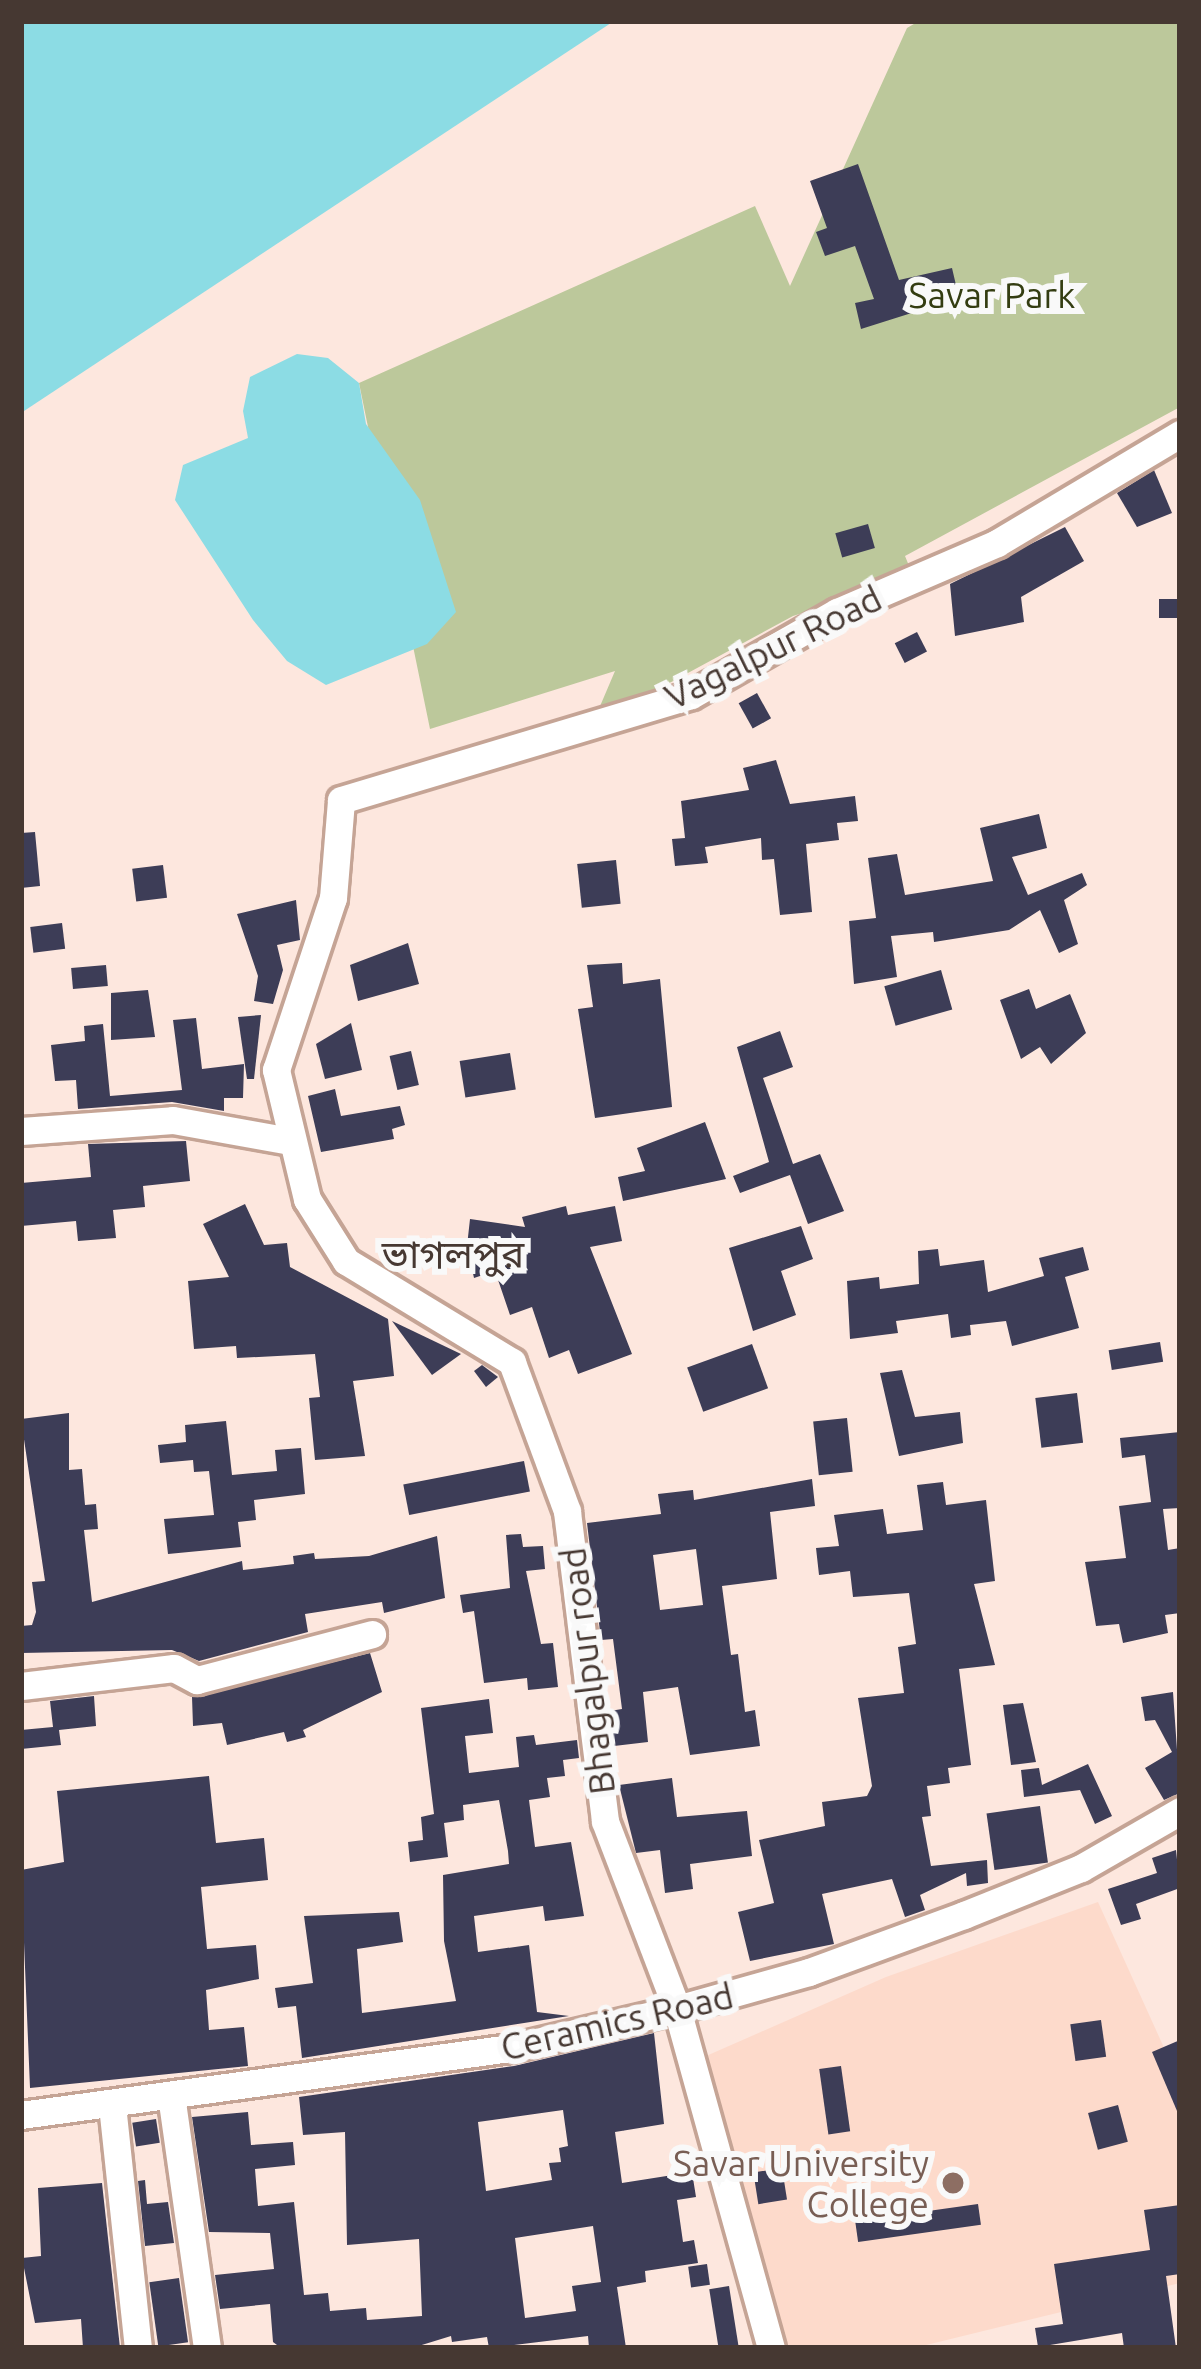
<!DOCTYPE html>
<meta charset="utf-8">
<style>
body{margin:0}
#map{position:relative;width:1201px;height:2369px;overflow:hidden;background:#fde7de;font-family:Ubuntu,"Noto Sans Bengali",sans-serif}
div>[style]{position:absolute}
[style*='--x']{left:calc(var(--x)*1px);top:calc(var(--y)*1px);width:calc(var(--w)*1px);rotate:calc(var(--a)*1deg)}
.built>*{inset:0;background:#fddacb}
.green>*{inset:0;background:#bcc89b}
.water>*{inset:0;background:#8cdce4}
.building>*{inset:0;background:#3d3d57;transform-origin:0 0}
.roads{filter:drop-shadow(3px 0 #c5a495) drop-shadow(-3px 0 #c5a495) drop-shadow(0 3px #c5a495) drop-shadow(0 -3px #c5a495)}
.minor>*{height:27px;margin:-13.5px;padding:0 13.5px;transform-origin:13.5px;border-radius:13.5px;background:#fff}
.dots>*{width:33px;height:33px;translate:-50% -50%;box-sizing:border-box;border:6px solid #f9f9f9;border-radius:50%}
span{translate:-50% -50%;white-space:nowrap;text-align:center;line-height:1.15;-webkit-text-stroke:12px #f9f9f9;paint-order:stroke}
.park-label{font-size:36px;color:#343d12}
.street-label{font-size:36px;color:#463832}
.education-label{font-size:36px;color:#785e54}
.right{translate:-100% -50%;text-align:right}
.neighbourhood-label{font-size:39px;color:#463832}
.frame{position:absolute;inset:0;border:24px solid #463832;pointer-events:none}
</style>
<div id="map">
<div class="built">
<div style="clip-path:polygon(1098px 1902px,1180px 2083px,1180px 2283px,914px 2348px,763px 2348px,697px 2060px,886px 1977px)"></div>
</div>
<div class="green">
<div style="clip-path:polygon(919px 21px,1180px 21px,1180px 407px,905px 556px,914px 578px,793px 616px,592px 725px,615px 671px,430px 729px,359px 383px,755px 206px,790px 286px,907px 28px)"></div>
</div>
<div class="water">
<div style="clip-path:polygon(21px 21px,614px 21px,21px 413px)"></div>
<div style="clip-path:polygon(297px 354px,328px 358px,359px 383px,366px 424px,420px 500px,456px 612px,427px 644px,326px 685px,287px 661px,253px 620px,175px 500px,183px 465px,248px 438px,243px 411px,250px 377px)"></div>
</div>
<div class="building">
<div style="clip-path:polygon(858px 164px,899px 280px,952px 268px,959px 298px,861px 329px,855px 303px,874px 299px,855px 246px,825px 256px,816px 232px,827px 228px,810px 181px)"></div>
<div style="clip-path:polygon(1154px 470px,1172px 513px,1137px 527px,1117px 493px)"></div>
<div style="left:868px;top:524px;width:25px;height:34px;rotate:74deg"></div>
<div style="clip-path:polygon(1065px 527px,1084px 561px,1021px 597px,1024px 622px,955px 636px,950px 584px)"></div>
<div style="left:1180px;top:599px;width:19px;height:21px;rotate:90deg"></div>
<div style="left:917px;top:632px;width:22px;height:25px;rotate:63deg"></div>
<div style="left:757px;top:693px;width:29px;height:21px;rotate:61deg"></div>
<div style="clip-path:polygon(776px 760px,790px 804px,855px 796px,858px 821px,837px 823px,839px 840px,806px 844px,812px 912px,780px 915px,774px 859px,762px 860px,761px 838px,705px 847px,708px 863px,675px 866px,672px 839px,685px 838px,681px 801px,749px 790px,743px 768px)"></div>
<div style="clip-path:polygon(1039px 814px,1047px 848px,1012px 857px,1028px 895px,1082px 873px,1087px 885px,1064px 900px,1078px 944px,1059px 953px,1040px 910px,1009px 930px,934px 942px,933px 932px,891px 936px,897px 977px,854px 984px,849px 921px,876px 918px,868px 858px,897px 854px,905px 895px,993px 881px,980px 828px)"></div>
<div style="clip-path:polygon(35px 832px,40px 886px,21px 888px,21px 833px)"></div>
<div style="left:616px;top:860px;width:44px;height:39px;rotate:84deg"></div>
<div style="left:163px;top:865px;width:33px;height:31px;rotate:83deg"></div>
<div style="clip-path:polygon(296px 900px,300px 940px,277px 945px,283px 970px,273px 1004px,254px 1001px,258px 976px,237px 914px)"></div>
<div style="left:62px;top:923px;width:26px;height:32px;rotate:83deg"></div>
<div style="clip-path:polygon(408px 943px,419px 984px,358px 1001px,350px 965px)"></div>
<div style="clip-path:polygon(622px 963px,623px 984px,660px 979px,672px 1107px,595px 1118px,578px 1009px,593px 1007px,587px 965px)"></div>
<div style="left:106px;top:965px;width:21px;height:35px;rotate:85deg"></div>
<div style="left:941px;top:970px;width:41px;height:59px;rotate:74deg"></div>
<div style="clip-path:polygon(1029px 989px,1036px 1009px,1070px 994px,1086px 1033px,1051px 1064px,1040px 1047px,1021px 1059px,1000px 1000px)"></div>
<div style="clip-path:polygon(148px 990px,155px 1037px,111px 1040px,111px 993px)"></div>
<div style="clip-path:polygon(261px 1015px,254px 1079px,247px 1079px,238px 1017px)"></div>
<div style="clip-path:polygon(196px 1018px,202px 1069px,244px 1064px,243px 1098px,224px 1098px,224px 1111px,172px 1102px,78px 1109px,76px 1080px,55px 1081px,51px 1045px,85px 1041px,84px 1026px,103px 1024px,110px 1096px,182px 1090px,173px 1020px)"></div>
<div style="clip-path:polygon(351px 1023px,362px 1070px,325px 1079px,316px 1044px)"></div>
<div style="clip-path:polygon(780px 1031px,793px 1067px,763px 1078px,793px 1164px,820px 1154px,844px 1211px,808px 1224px,790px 1175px,740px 1193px,733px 1176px,769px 1162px,737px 1047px)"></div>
<div style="left:411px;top:1051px;width:35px;height:22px;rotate:77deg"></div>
<div style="left:510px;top:1053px;width:37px;height:51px;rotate:81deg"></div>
<div style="clip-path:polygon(335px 1089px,341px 1116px,400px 1106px,405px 1125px,392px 1129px,394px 1139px,321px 1152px,308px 1096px)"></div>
<div style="clip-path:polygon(705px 1122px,726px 1179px,623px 1201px,618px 1177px,645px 1171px,637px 1148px)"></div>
<div style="clip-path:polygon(186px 1141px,190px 1181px,143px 1186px,145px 1207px,113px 1210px,116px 1238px,78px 1241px,76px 1221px,21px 1226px,21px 1183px,91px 1177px,88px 1144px)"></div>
<div style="clip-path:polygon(245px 1204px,264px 1245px,287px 1243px,290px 1267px,388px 1319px,394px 1376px,353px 1381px,365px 1456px,315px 1460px,309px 1398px,320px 1397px,315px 1354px,237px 1358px,236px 1346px,194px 1349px,188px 1281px,229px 1277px,203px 1224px)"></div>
<div style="clip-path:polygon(566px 1206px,568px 1215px,615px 1206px,622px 1241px,590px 1247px,632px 1354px,578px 1374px,569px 1350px,549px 1358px,532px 1307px,510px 1315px,495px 1271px,474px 1278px,467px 1246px,470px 1219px,525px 1227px,522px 1217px)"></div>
<div style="clip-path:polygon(801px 1226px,813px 1259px,781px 1271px,796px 1315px,753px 1331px,729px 1248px)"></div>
<div style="clip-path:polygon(1083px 1247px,1089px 1270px,1065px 1277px,1079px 1328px,1012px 1346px,1006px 1321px,970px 1325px,971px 1335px,951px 1338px,948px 1314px,896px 1321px,898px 1333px,850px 1339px,847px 1281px,879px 1277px,880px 1289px,919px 1284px,918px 1251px,938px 1249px,940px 1266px,984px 1260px,988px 1292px,1044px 1276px,1039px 1258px)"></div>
<div style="clip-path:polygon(392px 1321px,461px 1354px,432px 1375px)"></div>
<div style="left:1160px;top:1342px;width:20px;height:52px;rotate:81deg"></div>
<div style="left:752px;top:1344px;width:47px;height:69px;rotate:70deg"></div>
<div style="clip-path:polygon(482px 1365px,498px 1377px,486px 1387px,474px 1371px)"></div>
<div style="clip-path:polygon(902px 1370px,915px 1417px,960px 1412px,963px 1443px,899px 1456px,880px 1373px)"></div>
<div style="left:1077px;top:1393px;width:50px;height:42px;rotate:83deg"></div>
<div style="clip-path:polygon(69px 1413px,69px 1470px,82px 1469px,85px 1505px,96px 1504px,98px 1529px,84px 1530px,92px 1602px,242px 1561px,243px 1570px,294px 1564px,293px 1556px,314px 1553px,315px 1559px,369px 1556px,437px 1536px,445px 1598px,384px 1613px,382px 1602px,305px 1614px,308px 1632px,199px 1661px,172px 1650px,21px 1653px,21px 1626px,32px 1625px,36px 1612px,32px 1582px,45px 1581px,21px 1419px)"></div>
<div style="left:847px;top:1418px;width:54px;height:34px;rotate:84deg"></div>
<div style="clip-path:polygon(226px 1421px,232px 1475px,277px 1471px,275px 1450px,301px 1448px,305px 1494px,254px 1500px,256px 1520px,238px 1522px,241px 1547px,168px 1554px,164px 1519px,214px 1515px,209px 1471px,194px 1472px,193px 1460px,160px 1463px,158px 1445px,186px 1442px,185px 1425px)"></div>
<div style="clip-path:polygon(1180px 1432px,1180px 1508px,1163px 1509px,1168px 1550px,1180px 1548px,1180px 1613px,1165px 1615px,1168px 1633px,1123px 1643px,1119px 1624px,1096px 1626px,1085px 1562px,1126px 1558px,1119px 1506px,1151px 1502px,1145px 1455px,1122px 1458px,1120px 1438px)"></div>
<div style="left:524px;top:1461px;width:31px;height:123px;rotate:79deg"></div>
<div style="clip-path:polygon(evenodd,812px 1479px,815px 1506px,770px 1512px,777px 1579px,722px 1586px,731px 1655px,738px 1654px,745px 1712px,755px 1710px,760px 1746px,690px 1755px,678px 1687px,643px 1692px,648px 1742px,614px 1746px,610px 1711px,622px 1709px,613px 1639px,601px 1640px,587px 1523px,661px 1514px,658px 1494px,693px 1490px,694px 1500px,812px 1479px,696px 1549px,703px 1605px,660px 1610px,653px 1555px,696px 1549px)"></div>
<div style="clip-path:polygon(943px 1482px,946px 1505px,986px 1500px,995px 1581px,974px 1584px,995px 1665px,959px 1669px,971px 1765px,948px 1768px,950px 1783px,927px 1786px,931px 1816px,922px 1817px,931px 1866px,987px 1860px,988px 1883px,967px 1886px,966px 1873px,920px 1895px,925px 1910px,905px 1917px,892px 1879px,822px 1894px,834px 1944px,750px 1961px,738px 1912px,774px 1903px,759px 1840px,825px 1826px,822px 1802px,867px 1796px,872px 1786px,858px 1698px,904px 1693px,898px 1647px,916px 1644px,909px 1593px,853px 1597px,850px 1571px,819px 1575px,816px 1548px,839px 1546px,834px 1515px,883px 1509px,887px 1534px,923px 1530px,917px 1485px)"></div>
<div style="clip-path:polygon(521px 1534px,523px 1547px,543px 1546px,545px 1569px,526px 1571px,541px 1644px,553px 1643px,558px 1687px,528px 1690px,527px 1678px,484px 1683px,474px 1611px,463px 1613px,460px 1595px,510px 1588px,506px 1535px)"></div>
<div style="clip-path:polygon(370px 1653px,382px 1692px,303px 1730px,306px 1737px,287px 1742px,284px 1732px,227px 1745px,222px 1723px,193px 1726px,192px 1697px)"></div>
<div style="clip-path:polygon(1173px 1692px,1180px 1793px,1164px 1800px,1145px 1768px,1172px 1752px,1155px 1720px,1145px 1721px,1141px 1697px)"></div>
<div style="clip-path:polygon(94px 1696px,96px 1726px,59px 1730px,61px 1745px,21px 1749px,21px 1730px,53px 1727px,50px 1701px)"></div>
<div style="clip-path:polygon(489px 1699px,493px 1733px,465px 1736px,469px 1773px,519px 1767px,516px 1737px,534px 1735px,536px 1745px,577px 1740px,579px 1758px,563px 1760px,565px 1776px,547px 1778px,550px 1797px,529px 1800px,535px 1847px,571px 1842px,584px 1916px,545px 1921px,543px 1906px,474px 1916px,478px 1952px,529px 1945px,537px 2012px,569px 2016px,302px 2058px,296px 2006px,278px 2008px,275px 1988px,313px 1983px,304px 1916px,399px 1912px,403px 1942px,357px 1949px,362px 2013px,456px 2001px,444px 1941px,443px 1875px,509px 1864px,508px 1851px,499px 1800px,463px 1805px,464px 1820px,444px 1823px,448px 1857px,410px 1862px,408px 1842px,423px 1840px,421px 1817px,434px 1814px,421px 1708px)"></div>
<div style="clip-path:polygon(1023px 1703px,1036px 1762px,1011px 1765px,1003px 1705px)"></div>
<div style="clip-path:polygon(1088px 1764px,1112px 1816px,1095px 1824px,1080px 1790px,1024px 1797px,1021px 1770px,1039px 1768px,1042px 1785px)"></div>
<div style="clip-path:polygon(209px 1776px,216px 1843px,264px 1838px,268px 1880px,201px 1887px,207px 1949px,256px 1945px,259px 1979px,206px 1990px,209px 2030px,244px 2027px,248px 2066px,30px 2088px,21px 1870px,64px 1862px,57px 1791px)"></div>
<div style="clip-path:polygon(672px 1778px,677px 1817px,747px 1811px,752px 1856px,690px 1864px,693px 1889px,665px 1893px,660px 1850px,636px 1853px,619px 1785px)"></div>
<div style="left:1040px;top:1806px;width:57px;height:54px;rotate:82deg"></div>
<div style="clip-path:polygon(1176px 1850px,1180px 1888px,1136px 1904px,1141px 1919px,1121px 1925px,1108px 1889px,1157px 1873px,1152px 1858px)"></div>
<div style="left:1101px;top:2020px;width:37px;height:31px;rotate:82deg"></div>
<div style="clip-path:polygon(evenodd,654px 2033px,664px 2124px,615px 2132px,622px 2183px,692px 2172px,696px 2197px,677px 2200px,683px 2242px,694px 2240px,698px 2263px,645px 2271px,646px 2282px,617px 2287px,626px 2348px,589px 2348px,588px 2336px,489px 2348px,487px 2337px,452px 2342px,451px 2336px,412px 2348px,281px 2348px,273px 2342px,270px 2304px,220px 2309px,215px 2275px,274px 2269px,270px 2233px,209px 2232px,192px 2117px,248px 2112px,251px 2145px,293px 2142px,295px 2165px,255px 2169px,258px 2206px,294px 2202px,304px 2295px,328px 2293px,330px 2311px,366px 2308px,367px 2320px,422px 2316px,419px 2239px,347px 2245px,345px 2132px,303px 2135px,299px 2097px,514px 2066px,654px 2033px,563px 2110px,568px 2146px,559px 2148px,561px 2162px,549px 2163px,552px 2180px,486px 2191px,478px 2122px,563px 2110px,654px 2033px,593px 2226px,601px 2282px,572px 2286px,576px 2311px,525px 2318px,515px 2238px,593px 2226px)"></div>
<div style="clip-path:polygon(1180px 2040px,1180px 2118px,1152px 2052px)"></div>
<div style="left:841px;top:2066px;width:66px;height:22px;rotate:82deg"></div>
<div style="left:1118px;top:2105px;width:38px;height:31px;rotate:75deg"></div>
<div style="left:156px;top:2119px;width:24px;height:24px;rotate:81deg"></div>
<div style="left:782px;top:2168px;width:32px;height:29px;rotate:81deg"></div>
<div style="clip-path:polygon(145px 2180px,147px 2204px,168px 2202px,174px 2243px,145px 2246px,138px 2181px)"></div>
<div style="clip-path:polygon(102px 2183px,120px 2348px,83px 2348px,81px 2319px,35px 2323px,22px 2258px,41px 2256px,38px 2188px)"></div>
<div style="left:978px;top:2204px;width:21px;height:124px;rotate:82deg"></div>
<div style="clip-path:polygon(1180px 2205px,1180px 2274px,1166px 2276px,1176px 2348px,1124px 2348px,1122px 2333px,1038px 2347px,1035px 2328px,1063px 2324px,1054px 2264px,1150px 2250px,1144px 2210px)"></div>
<div style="left:707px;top:2264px;width:21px;height:19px;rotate:82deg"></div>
<div style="left:179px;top:2278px;width:65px;height:30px;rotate:82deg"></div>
<div style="left:729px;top:2286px;width:63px;height:20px;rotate:81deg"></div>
</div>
<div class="roads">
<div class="minor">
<div style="--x:21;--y:1131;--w:152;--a:-4.1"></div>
<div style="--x:173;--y:1120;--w:119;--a:10.2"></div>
<div style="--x:21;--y:1686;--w:154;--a:-6.7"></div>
<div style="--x:174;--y:1668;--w:26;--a:28"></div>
<div style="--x:197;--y:1680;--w:181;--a:-14.7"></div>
<div style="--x:171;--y:2095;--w:256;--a:81.9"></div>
<div style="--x:112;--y:2105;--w:244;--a:83.9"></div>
<div style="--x:21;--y:2115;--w:495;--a:-7.8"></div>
<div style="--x:511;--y:2048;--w:171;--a:-13.2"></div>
<div style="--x:677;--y:2009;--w:137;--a:-15.7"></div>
<div style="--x:809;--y:1972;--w:165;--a:-20.2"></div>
<div style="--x:964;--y:1915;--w:126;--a:-21.9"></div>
<div style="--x:1081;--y:1868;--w:114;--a:-29.9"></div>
<div style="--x:771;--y:2348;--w:352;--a:-105.5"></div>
<div style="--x:677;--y:2009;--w:201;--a:-111"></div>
<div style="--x:605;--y:1821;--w:312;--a:-97"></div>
<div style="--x:567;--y:1511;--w:159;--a:-110.3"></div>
<div style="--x:512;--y:1362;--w:194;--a:-148.7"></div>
<div style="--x:346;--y:1261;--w:73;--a:-122.2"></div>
<div style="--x:307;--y:1199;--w:133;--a:-103.5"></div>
<div style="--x:276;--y:1070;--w:181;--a:-71.7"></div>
<div style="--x:333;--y:898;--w:98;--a:-85.3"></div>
<div style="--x:341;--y:800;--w:365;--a:-16.7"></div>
<div style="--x:691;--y:695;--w:168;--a:-29.6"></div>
<div style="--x:837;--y:612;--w:174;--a:-23.3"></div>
<div style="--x:997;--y:543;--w:213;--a:-30.8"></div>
</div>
</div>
<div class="dots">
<div style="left:953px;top:2183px;background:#8d6e63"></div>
</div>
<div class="park-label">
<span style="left:992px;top:295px">Savar Park</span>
</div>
<div class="street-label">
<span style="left:773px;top:647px;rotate:-26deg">Vagalpur Road</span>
<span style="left:587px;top:1671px;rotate:-97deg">Bhagalpur road</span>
<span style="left:617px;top:2021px;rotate:-13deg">Ceramics Road</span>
</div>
<div class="education-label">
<span class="right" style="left:929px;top:2183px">Savar University<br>College</span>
</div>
<div class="neighbourhood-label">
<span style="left:453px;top:1254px">ভাগলপুর</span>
</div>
<div class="frame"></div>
</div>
